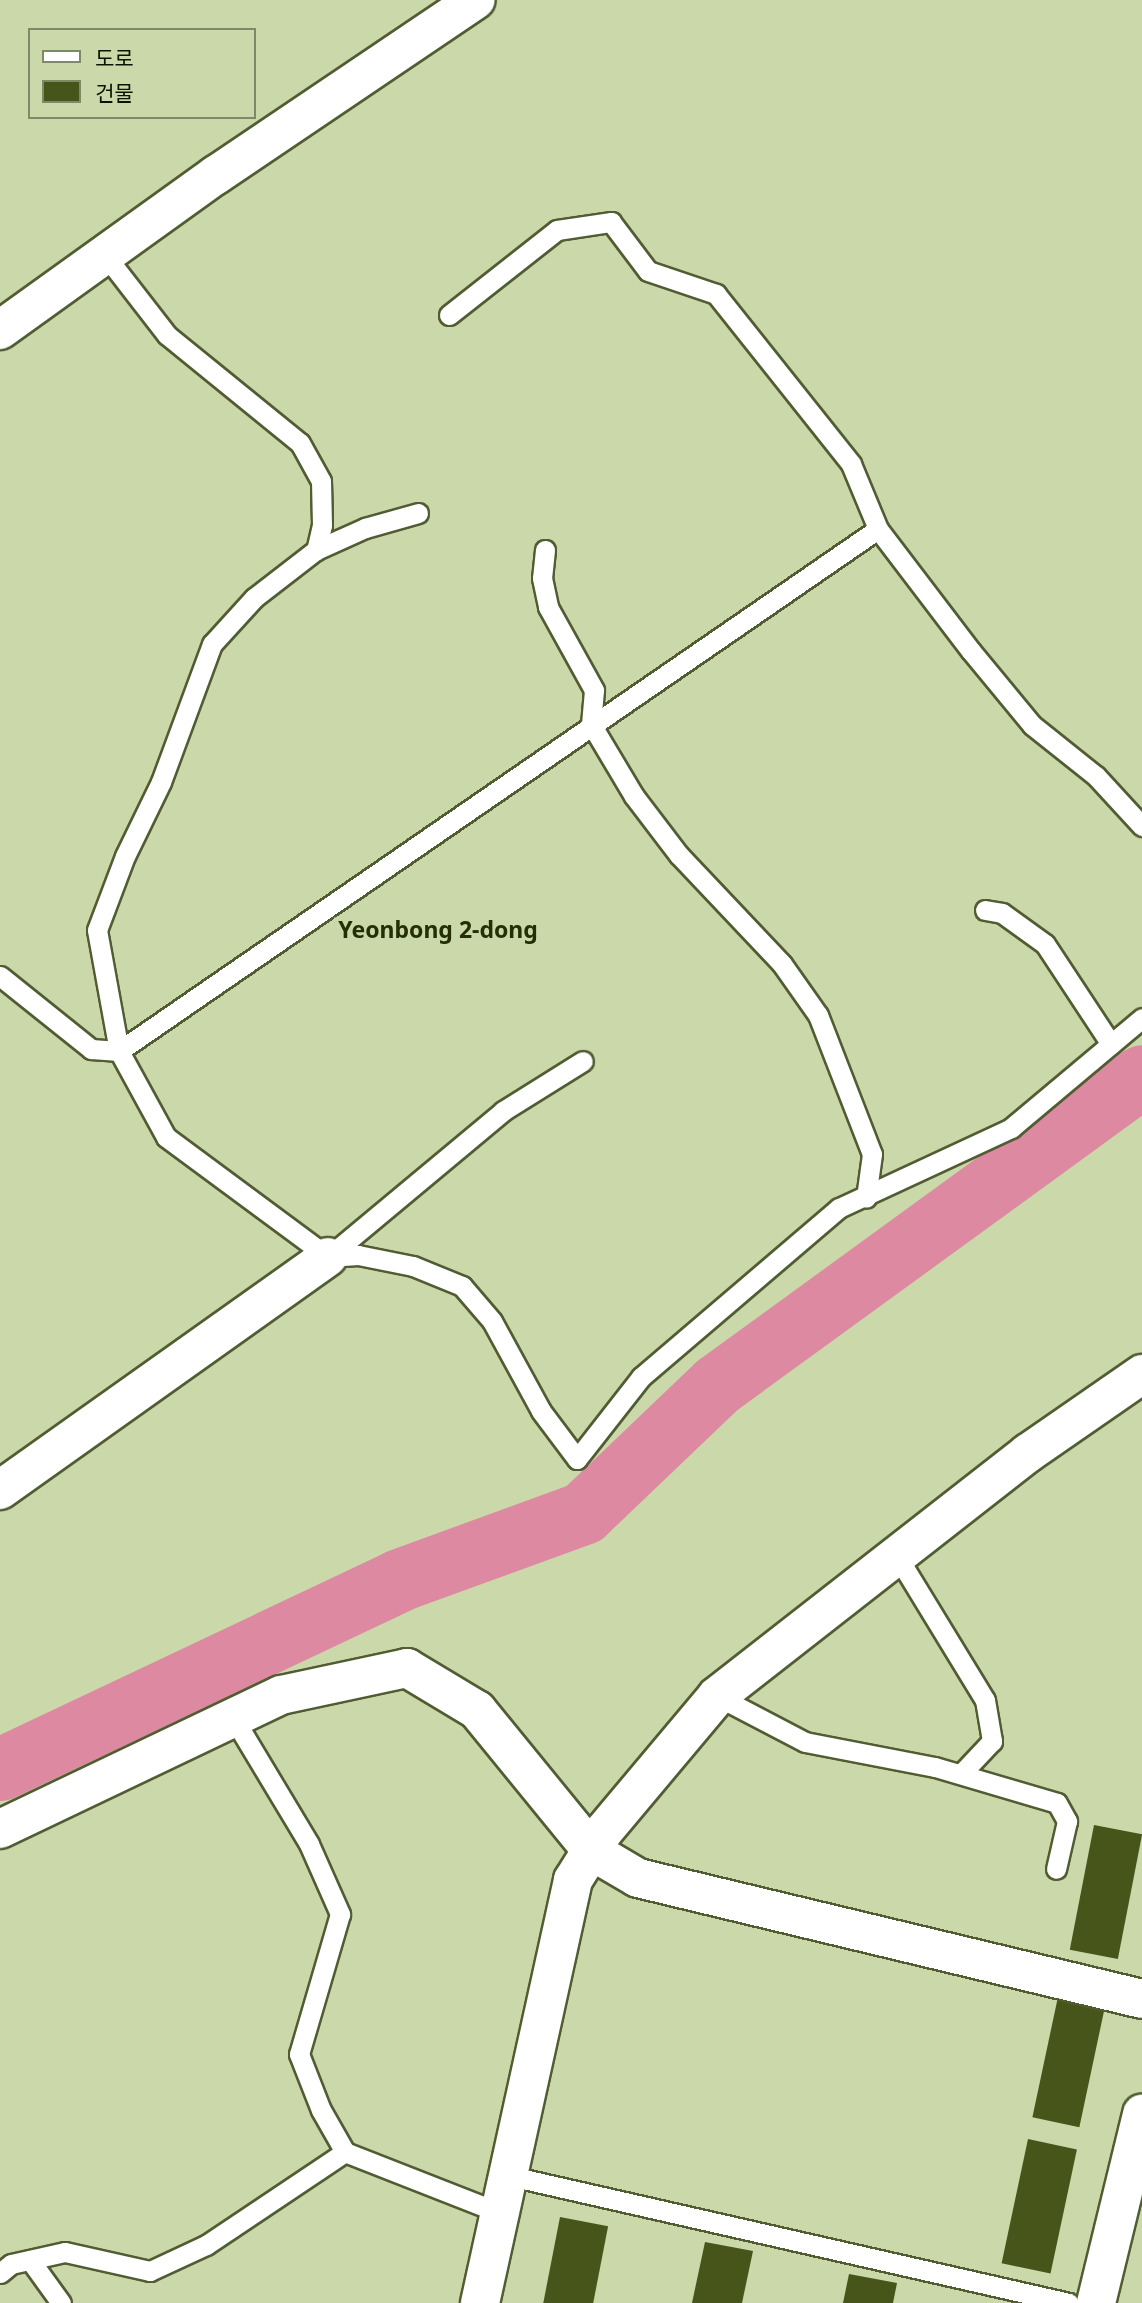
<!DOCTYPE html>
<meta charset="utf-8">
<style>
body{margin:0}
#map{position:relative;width:1142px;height:2303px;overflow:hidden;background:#cad8aa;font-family:"Noto Sans","Noto Sans KR",sans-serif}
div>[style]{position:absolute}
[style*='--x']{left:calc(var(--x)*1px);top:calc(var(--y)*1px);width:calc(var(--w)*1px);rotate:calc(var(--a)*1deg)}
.river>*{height:63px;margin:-31.5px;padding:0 31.5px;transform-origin:31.5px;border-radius:31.5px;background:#dd89a1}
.building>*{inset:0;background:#47551a;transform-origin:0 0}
.roads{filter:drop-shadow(2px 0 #515c33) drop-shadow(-2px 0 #515c33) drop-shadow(0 2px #515c33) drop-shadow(0 -2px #515c33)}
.service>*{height:19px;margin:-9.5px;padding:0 9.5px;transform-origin:9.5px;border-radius:9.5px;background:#fff}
.minor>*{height:38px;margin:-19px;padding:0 19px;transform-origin:19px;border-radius:19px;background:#fff}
span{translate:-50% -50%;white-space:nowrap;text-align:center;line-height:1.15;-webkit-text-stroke:7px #cad8aa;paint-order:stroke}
.quarter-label{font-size:23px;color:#252e04;font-weight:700}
.legend{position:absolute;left:28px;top:28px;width:228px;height:91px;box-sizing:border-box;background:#cad8aa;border:2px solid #7e8967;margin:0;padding:9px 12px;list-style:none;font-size:21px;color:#0d1203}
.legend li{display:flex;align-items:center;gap:14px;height:35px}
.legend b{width:35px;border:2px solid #7e8967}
</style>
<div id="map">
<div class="river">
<div style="--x:0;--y:1769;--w:441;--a:-25.3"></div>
<div style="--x:399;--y:1580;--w:196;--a:-20"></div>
<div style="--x:583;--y:1513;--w:185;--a:-43.7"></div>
<div style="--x:717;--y:1385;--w:525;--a:-36.02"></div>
</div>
<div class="building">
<div style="left:1094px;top:1825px;width:49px;height:127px;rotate:11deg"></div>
<div style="left:1059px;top:1992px;width:48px;height:128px;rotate:12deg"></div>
<div style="left:1028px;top:2139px;width:50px;height:127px;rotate:12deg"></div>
<div style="left:560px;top:2217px;width:49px;height:88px;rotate:11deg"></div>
<div style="clip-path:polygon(705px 2242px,753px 2251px,742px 2303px,692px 2303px)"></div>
<div style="clip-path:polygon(849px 2274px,897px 2283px,893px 2303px,843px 2303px)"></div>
</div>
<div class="roads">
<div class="service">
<div style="--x:105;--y:255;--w:101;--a:52.2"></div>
<div style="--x:167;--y:335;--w:171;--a:39.1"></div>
<div style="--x:300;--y:443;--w:43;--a:61.1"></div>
<div style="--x:321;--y:481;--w:44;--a:88.7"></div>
<div style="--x:322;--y:525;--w:26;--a:103"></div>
<div style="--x:316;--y:550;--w:78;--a:142.3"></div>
<div style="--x:254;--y:598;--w:62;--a:132.4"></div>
<div style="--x:212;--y:644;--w:147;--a:110.3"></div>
<div style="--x:161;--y:782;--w:82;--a:115.9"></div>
<div style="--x:125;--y:856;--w:79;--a:110.7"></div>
<div style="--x:97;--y:930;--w:123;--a:79.7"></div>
<div style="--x:119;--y:1051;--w:98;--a:61.3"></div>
<div style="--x:166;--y:1137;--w:202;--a:36.5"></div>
<div style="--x:328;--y:1257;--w:30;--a:-4"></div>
<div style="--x:358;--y:1255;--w:56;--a:11.3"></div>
<div style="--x:413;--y:1266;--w:53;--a:22.2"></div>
<div style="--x:462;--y:1286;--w:46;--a:49.4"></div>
<div style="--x:492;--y:1321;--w:102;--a:61.4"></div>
<div style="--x:541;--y:1411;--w:60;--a:53.1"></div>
<div style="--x:577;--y:1459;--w:104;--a:-52"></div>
<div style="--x:641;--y:1377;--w:260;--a:-40.5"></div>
<div style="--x:839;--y:1208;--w:190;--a:-24.9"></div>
<div style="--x:1011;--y:1128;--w:171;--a:-40"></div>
<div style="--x:449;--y:315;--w:137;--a:-38.2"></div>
<div style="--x:557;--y:230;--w:55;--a:-8.4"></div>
<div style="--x:611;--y:222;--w:61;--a:52.9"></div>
<div style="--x:648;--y:271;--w:72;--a:18.7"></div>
<div style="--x:716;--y:294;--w:217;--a:51.5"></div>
<div style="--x:851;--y:464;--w:70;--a:67.4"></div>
<div style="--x:878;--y:529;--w:153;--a:52.7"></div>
<div style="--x:971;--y:651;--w:96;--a:50.5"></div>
<div style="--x:1032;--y:725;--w:82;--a:38.6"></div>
<div style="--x:1096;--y:776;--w:68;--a:47.4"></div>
<div style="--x:316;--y:550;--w:54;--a:-24.2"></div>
<div style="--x:365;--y:528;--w:55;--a:-15.8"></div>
<div style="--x:545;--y:550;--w:28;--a:96"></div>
<div style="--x:542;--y:578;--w:30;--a:78"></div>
<div style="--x:548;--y:607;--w:95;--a:61"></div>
<div style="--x:594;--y:690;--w:34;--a:95"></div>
<div style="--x:591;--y:724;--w:84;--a:59.2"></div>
<div style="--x:634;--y:796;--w:74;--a:52.7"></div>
<div style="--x:679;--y:855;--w:150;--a:46.6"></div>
<div style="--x:782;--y:964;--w:62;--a:54.8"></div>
<div style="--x:818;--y:1015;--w:149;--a:68.8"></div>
<div style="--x:872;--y:1154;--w:44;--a:97.8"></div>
<div style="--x:985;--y:910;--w:17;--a:10"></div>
<div style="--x:1002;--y:913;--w:53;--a:35.8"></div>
<div style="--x:1045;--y:944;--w:120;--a:56.6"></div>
<div style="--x:0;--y:976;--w:117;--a:38.7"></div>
<div style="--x:91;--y:1049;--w:28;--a:4"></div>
<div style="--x:119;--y:1051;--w:921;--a:-34.52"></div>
<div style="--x:328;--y:1257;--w:228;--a:-39.8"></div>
<div style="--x:503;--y:1111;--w:94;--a:-32"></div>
<div style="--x:897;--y:1556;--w:169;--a:58.6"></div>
<div style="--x:985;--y:1700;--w:42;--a:80.3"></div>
<div style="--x:992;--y:1741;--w:44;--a:133.2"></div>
<div style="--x:717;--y:1696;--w:99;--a:27.6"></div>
<div style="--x:805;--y:1742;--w:132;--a:10.9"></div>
<div style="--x:935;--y:1767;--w:127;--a:16.4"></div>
<div style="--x:1057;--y:1803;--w:21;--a:61"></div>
<div style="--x:1067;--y:1821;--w:49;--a:102.9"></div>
<div style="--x:234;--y:1719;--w:146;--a:59"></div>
<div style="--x:309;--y:1844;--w:77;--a:66.1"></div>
<div style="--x:340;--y:1914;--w:146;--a:106.3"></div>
<div style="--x:299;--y:2054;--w:60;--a:68.6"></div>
<div style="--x:321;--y:2110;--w:48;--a:60.3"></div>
<div style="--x:345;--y:2152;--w:164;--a:21.4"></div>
<div style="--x:506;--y:2175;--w:577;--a:12.81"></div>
<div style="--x:30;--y:2260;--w:53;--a:54.2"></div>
<div style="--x:0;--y:2273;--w:14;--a:-39"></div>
<div style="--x:11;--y:2264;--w:55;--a:-12.5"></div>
<div style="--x:65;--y:2252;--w:87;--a:12.6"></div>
<div style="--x:150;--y:2271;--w:62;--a:-24.9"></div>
<div style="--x:206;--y:2245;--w:167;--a:-33.8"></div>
</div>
<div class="minor">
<div style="--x:0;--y:330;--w:266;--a:-35.7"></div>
<div style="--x:216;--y:175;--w:313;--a:-34"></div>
<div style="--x:0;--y:1490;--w:402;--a:-35.4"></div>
<div style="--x:0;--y:1829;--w:311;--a:-25.5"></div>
<div style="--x:281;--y:1695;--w:129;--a:-12.1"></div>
<div style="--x:407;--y:1668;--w:82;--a:31"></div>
<div style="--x:477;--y:1710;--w:182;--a:50.8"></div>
<div style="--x:592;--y:1851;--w:53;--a:30.4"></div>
<div style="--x:638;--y:1878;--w:518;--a:13.5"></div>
<div style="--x:480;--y:2303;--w:433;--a:-77.6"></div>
<div style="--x:573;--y:1880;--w:57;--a:-58"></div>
<div style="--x:603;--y:1832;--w:177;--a:-50"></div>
<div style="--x:717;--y:1696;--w:395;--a:-38"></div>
<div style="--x:1028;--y:1453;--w:139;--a:-34.7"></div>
<div style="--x:1096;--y:2303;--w:195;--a:-76.3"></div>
</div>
</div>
<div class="quarter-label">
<span style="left:438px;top:929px">Yeonbong 2-dong</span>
</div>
<ul class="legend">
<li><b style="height:9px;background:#fff"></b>도로</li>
<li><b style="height:19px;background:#47551a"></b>건물</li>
</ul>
</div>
